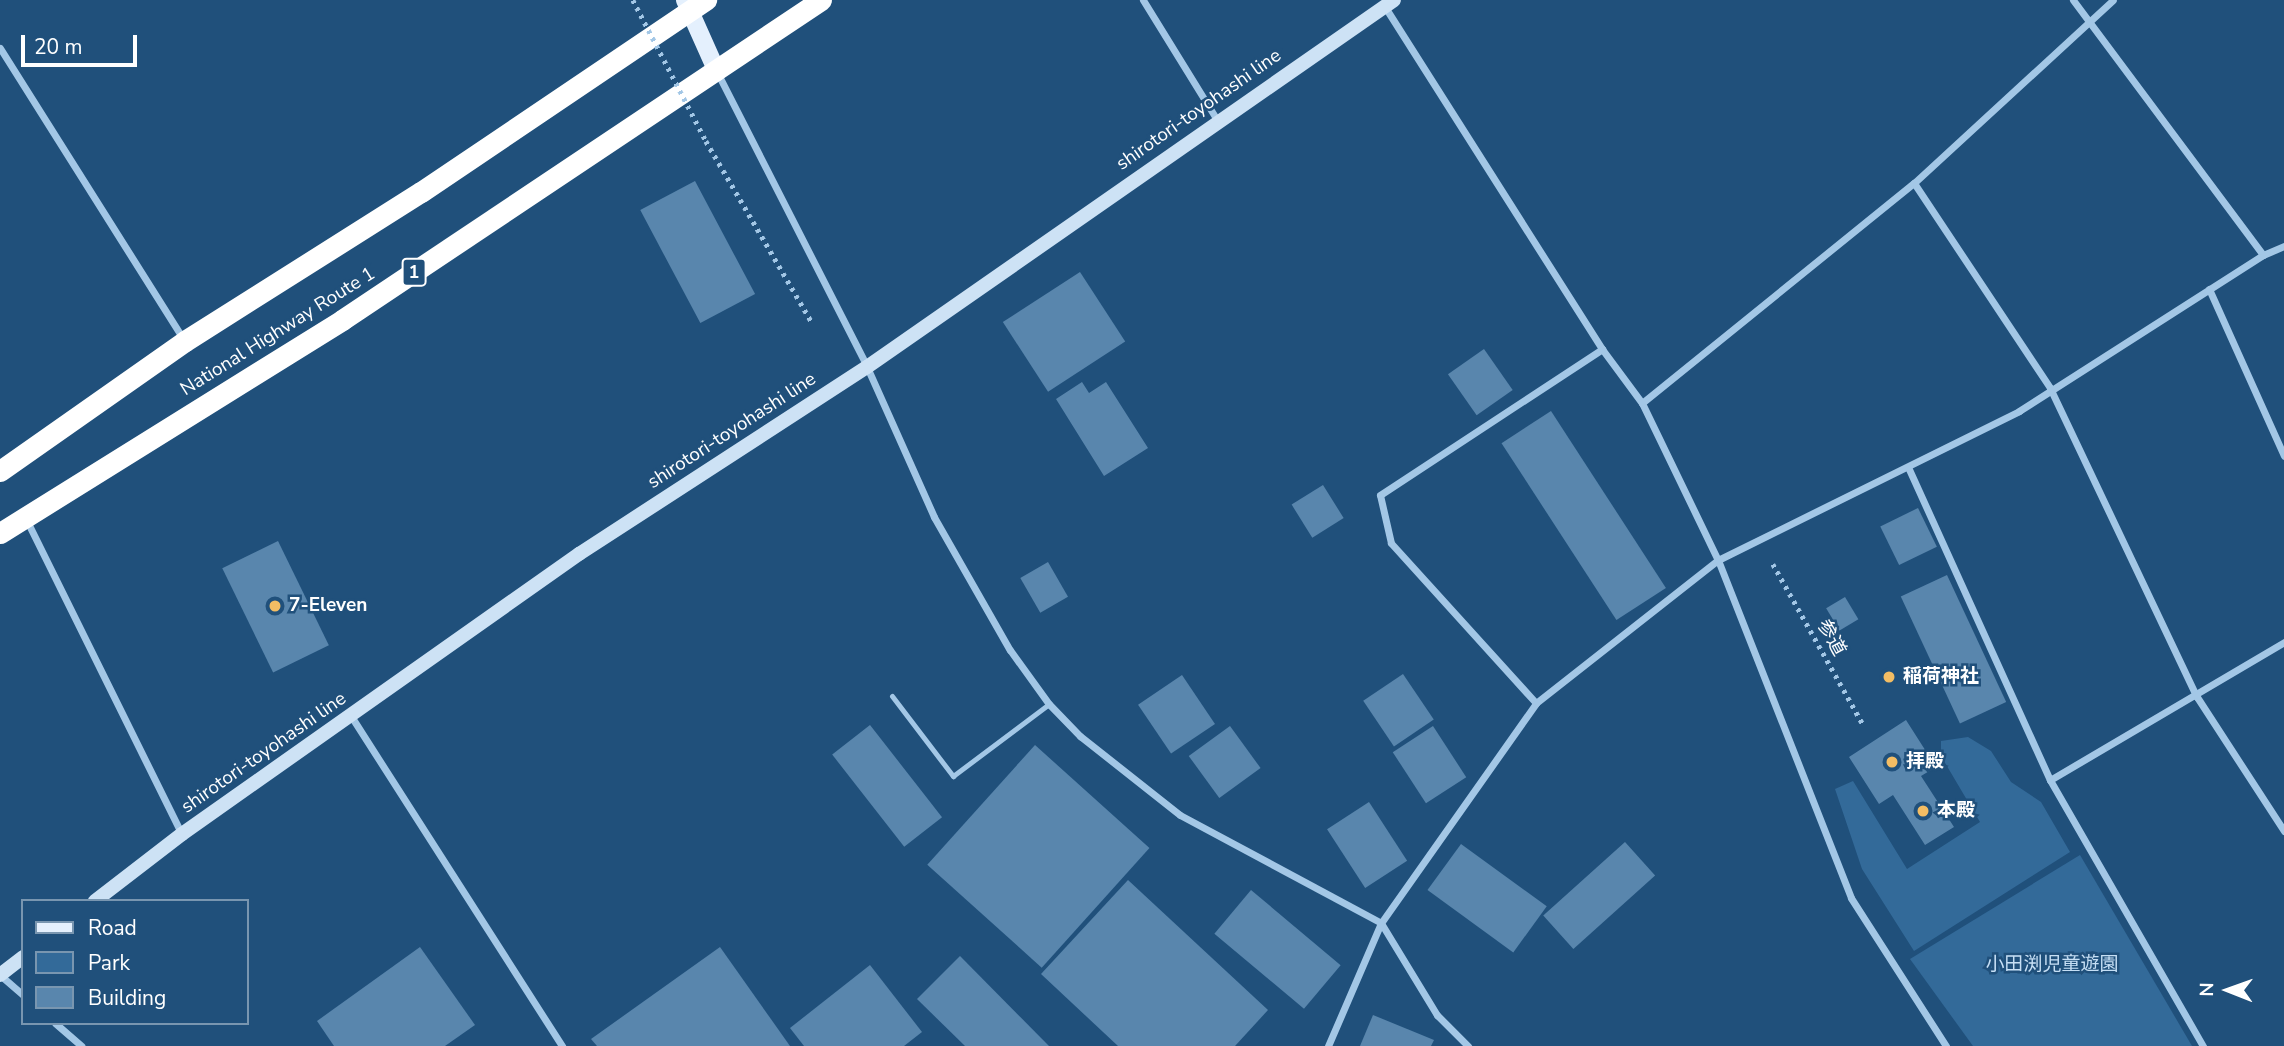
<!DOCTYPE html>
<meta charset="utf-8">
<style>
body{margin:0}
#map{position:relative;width:2284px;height:1046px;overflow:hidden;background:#20507b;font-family:"Nunito Sans","Noto Sans JP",sans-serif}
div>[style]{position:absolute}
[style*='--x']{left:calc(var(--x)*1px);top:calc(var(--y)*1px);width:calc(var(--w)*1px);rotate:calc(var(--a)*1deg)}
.green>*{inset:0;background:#336a99}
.building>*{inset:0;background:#5986ad;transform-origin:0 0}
.path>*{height:4.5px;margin-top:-2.25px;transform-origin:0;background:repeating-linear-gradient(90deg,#a3c7e6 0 3.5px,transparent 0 8.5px)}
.lane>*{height:5px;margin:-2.5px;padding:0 2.5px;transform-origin:2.5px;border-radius:2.5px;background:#a3c7e6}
.street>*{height:7px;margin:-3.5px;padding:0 3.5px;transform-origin:3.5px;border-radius:3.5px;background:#a3c7e6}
.secondary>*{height:14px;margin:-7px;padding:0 7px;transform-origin:7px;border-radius:7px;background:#cde2f5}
.primary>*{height:18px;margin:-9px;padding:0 9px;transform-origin:9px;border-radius:9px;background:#e4f0fd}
.highway>*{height:21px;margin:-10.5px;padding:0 10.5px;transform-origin:10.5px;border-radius:10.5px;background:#fff}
.path-bridge>*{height:4.5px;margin-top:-2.25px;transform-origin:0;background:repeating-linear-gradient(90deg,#a3c7e6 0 3.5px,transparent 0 8.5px)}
.dots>*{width:19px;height:19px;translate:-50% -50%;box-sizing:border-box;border:4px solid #20507b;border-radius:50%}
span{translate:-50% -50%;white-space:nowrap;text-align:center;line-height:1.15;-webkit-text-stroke:5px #20507b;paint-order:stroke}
.shield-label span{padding:2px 5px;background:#20507b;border:2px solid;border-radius:5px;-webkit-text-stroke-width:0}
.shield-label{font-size:18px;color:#fff;font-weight:700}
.street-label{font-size:19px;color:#fff}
.poi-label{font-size:19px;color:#fff;font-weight:700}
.left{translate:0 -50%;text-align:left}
.park-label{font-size:19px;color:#c6dff5}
.legend{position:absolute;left:21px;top:899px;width:228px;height:126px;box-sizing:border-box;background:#20507b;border:2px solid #7996b0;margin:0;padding:9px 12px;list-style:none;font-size:21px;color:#fff}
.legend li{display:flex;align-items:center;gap:14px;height:35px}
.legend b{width:35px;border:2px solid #7996b0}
.north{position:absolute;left:2193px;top:955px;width:70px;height:70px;-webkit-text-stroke:5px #20507b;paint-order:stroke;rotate:271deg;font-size:19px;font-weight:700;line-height:28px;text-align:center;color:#fff}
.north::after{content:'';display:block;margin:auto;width:24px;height:32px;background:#fff;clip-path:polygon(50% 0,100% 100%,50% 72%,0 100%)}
.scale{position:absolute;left:21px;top:35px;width:116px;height:32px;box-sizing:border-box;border:4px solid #fff;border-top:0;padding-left:9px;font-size:21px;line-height:24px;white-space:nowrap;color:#fff;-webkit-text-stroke:5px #20507b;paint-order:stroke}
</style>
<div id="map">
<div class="green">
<div style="clip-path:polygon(1968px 737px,1991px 751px,2011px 782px,2041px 802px,2070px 852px,1914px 951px,1862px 869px,1835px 789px,1853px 781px,1907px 869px,1980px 822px,1941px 756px,1941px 741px)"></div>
<div style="clip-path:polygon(2080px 855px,2192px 1046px,1973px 1046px,1910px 959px)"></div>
</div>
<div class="building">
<div style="left:695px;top:181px;width:128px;height:62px;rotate:62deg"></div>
<div style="left:1080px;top:272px;width:83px;height:92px;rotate:57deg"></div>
<div style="left:1484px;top:349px;width:50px;height:44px;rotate:55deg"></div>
<div style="clip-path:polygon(1082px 382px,1089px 393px,1106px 382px,1148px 448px,1104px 476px,1056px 399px)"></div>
<div style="left:1551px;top:411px;width:211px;height:59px;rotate:57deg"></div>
<div style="left:1323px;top:485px;width:39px;height:37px;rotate:58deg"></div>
<div style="left:1918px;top:508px;width:43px;height:42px;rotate:64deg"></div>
<div style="left:278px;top:541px;width:116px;height:62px;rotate:64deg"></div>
<div style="left:1048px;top:562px;width:40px;height:32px;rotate:60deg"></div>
<div style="left:1947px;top:575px;width:140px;height:51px;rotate:65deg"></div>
<div style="left:1845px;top:597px;width:26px;height:22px;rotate:59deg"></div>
<div style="left:1403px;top:674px;width:55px;height:48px;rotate:56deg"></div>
<div style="left:1182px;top:675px;width:59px;height:53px;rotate:56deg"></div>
<div style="clip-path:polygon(1906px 720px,1936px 767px,1921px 776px,1954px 827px,1925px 845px,1893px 795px,1879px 804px,1849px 757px)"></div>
<div style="left:870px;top:725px;width:117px;height:48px;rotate:52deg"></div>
<div style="left:1230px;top:726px;width:52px;height:51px;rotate:54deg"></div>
<div style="left:1433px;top:726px;width:61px;height:48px;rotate:57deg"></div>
<div style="left:1035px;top:745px;width:154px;height:161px;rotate:42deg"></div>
<div style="left:1369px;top:802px;width:70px;height:50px;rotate:57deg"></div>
<div style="left:1625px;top:842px;width:45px;height:110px;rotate:48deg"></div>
<div style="left:1461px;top:844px;width:106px;height:57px;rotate:36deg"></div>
<div style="clip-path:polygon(1128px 880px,1268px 1010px,1235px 1046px,1118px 1046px,1041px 974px)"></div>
<div style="left:1251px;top:890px;width:117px;height:57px;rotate:40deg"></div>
<div style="clip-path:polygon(420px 947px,475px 1025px,445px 1046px,334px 1046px,317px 1021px)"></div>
<div style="clip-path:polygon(720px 947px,790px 1046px,597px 1046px,591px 1039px)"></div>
<div style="clip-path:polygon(960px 956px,1049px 1046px,965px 1046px,917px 999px)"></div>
<div style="clip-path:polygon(870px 965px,922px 1032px,904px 1046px,804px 1046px,790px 1028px)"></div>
<div style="clip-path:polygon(1373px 1015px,1434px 1040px,1431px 1046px,1360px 1046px)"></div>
</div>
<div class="path">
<div style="--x:706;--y:141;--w:212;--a:59.7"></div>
<div style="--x:1773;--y:564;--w:186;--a:60.7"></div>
</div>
<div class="lane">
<div style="--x:892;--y:696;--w:101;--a:52.7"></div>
<div style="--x:953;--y:776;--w:120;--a:-36.9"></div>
</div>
<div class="street">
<div style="--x:1143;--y:0;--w:141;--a:58.3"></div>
<div style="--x:2073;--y:0;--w:318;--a:53.3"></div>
<div style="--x:1385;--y:7;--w:405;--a:57.6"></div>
<div style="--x:1602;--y:349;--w:67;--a:53.5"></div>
<div style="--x:1642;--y:403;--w:174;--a:64.2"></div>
<div style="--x:1718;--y:560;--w:363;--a:68.5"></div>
<div style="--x:1851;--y:898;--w:176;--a:57.3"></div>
<div style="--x:0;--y:48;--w:345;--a:57.8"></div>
<div style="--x:717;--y:72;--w:331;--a:63"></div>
<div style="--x:867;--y:367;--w:164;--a:65.9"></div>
<div style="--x:934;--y:517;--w:153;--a:60.3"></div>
<div style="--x:1010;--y:650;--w:67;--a:54.2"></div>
<div style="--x:1049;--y:704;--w:45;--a:45.9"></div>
<div style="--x:1080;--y:736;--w:127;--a:38.3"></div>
<div style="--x:1180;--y:815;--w:228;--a:28.2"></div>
<div style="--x:1381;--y:923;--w:108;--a:58.7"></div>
<div style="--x:1437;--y:1015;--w:44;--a:45"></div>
<div style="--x:1914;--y:183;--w:246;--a:56.4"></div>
<div style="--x:2050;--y:388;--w:342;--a:64.6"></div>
<div style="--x:2197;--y:697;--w:160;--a:57"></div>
<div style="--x:2209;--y:289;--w:183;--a:65.8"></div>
<div style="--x:1642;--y:403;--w:350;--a:-39"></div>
<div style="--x:1914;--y:183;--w:270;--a:-42.6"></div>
<div style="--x:1908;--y:467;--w:344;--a:65.6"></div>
<div style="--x:2050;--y:780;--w:307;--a:60.1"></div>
<div style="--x:27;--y:521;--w:349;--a:63.7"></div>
<div style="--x:1536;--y:703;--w:216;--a:-132.2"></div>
<div style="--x:1391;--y:543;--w:49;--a:-102.9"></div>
<div style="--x:1380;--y:495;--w:266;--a:-33.3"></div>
<div style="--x:351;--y:716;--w:392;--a:57.4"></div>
<div style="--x:2050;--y:780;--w:272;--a:-30.5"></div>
<div style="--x:0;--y:975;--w:30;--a:41"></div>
<div style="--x:55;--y:1023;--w:35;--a:41"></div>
<div style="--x:1328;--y:1046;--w:134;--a:-66.7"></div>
<div style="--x:1381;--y:923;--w:269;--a:-54.8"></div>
<div style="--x:1536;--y:703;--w:231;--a:-38.2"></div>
<div style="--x:1718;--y:560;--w:336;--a:-26.3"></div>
<div style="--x:2019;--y:411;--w:290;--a:-32.6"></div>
<div style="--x:2263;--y:255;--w:23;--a:-23"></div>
</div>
<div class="secondary">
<div style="--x:95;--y:901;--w:110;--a:-37.6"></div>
<div style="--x:182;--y:834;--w:486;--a:-35.2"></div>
<div style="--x:579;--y:554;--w:343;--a:-33"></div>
<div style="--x:867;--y:367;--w:642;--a:-34.85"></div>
<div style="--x:0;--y:975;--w:29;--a:-38"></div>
</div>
<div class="primary">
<div style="--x:685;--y:0;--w:79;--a:66"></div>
</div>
<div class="highway">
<div style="--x:0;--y:471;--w:226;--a:-35.1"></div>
<div style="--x:185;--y:341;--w:279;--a:-32.3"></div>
<div style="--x:421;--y:192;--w:344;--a:-34"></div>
<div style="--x:0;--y:533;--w:403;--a:-31.9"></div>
<div style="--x:342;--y:320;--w:576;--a:-33.75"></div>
</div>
<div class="path-bridge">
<div style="--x:633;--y:0;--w:159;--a:62.6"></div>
</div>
<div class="dots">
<div style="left:275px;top:606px;background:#f3bd64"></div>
<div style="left:1889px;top:677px;background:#f3bd64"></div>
<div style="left:1892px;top:762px;background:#f3bd64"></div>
<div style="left:1923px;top:811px;background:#f3bd64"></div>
</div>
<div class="shield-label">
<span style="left:414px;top:272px">1</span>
</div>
<div class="street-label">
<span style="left:1199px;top:110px;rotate:-35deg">shirotori-toyohashi line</span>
<span style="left:278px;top:332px;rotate:-32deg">National Highway Route 1</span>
<span style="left:732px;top:431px;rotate:-33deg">shirotori-toyohashi line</span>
<span style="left:1831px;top:638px;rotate:61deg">参道</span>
<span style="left:264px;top:753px;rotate:-35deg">shirotori-toyohashi line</span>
</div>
<div class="poi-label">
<span class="left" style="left:289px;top:606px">7-Eleven</span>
<span class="left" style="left:1903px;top:677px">稲荷神社</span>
<span class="left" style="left:1906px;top:762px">拝殿</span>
<span class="left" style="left:1937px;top:811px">本殿</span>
</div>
<div class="park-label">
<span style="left:2052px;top:965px">小田渕児童遊園</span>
</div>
<ul class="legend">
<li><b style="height:9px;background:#e4f0fd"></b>Road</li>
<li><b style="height:19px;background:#336a99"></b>Park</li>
<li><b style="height:19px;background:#5986ad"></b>Building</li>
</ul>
<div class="north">N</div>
<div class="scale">20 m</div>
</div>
